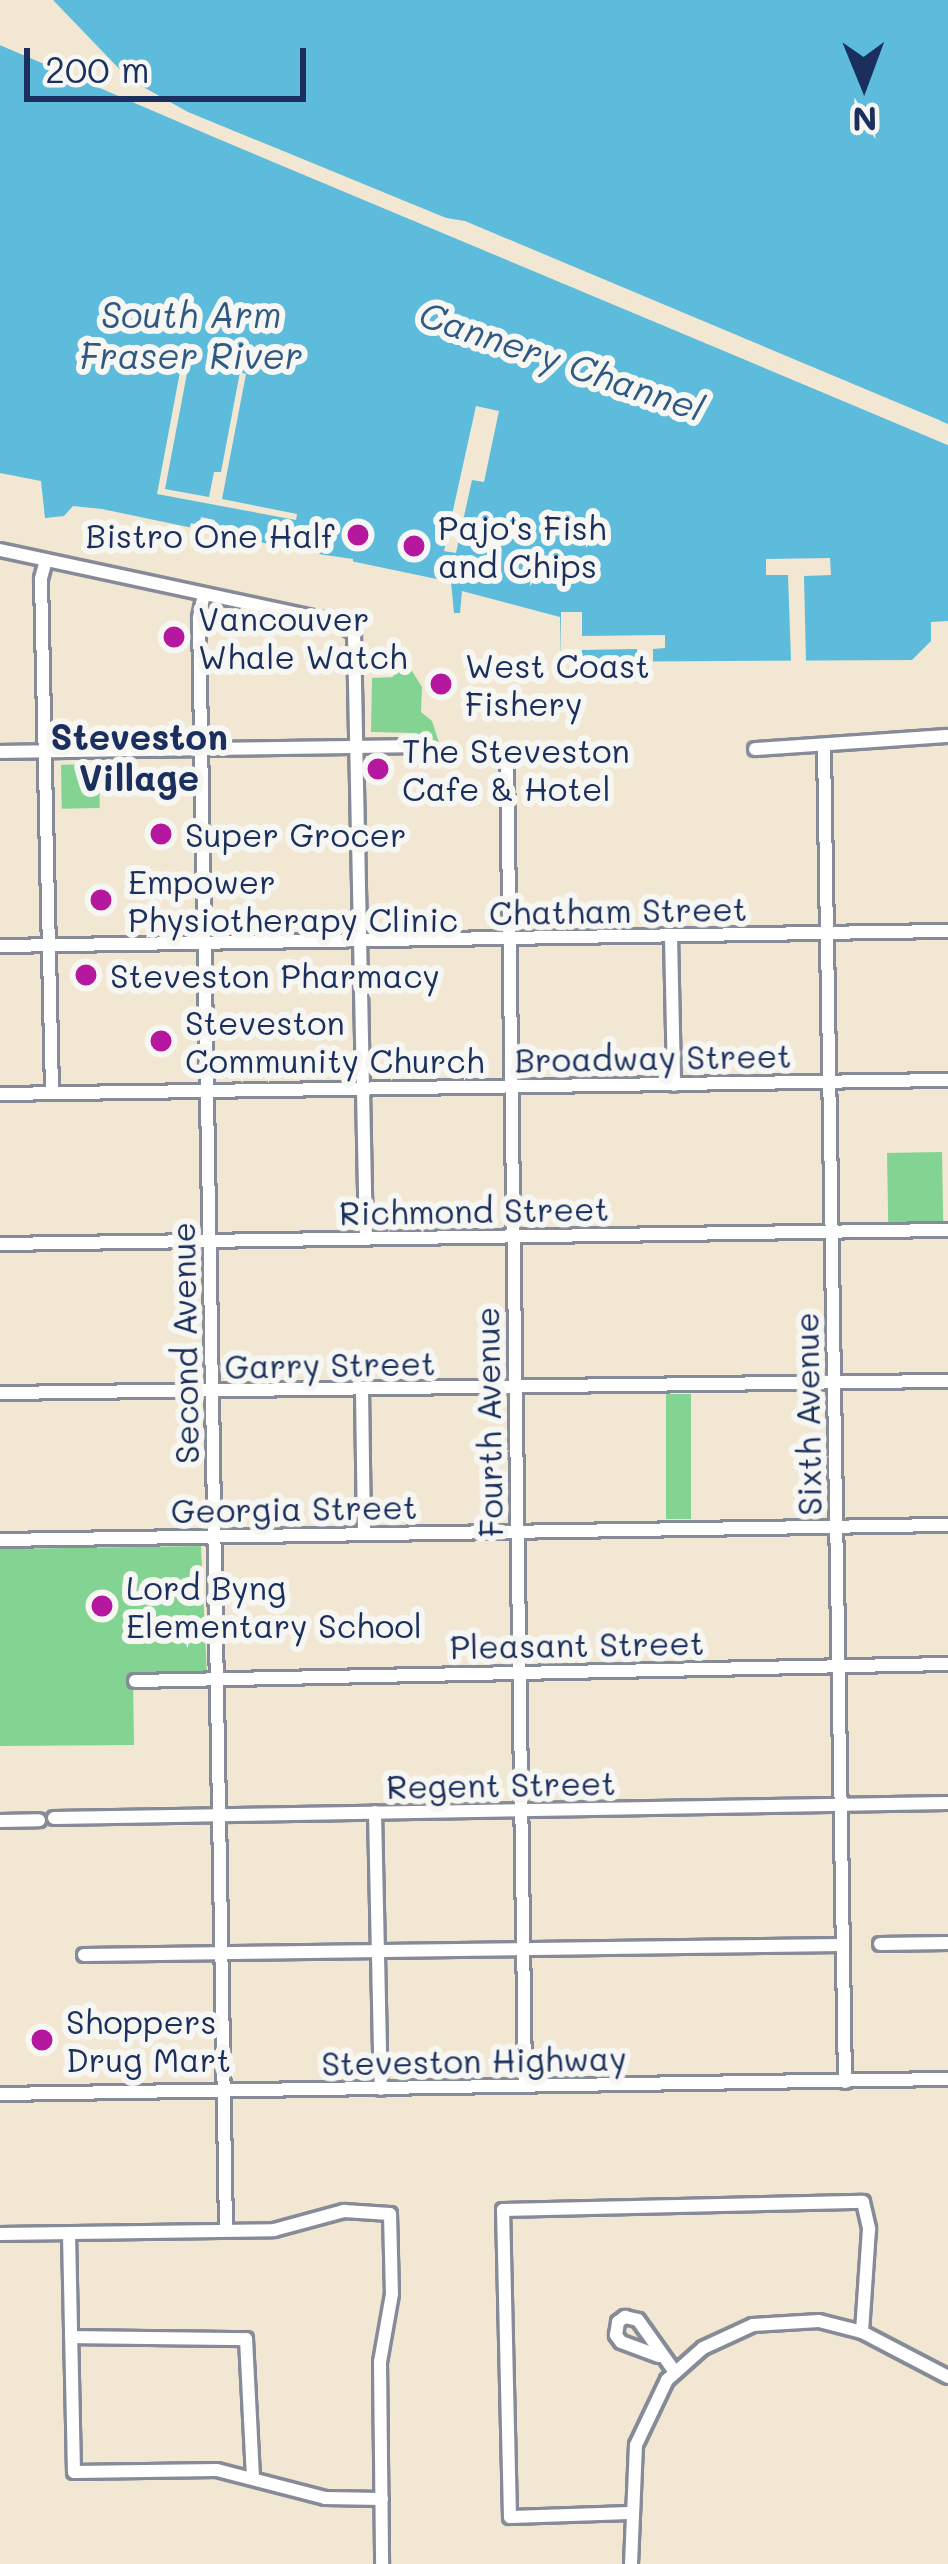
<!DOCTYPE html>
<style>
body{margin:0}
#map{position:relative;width:948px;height:2564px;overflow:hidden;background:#f1e7d2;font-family:Mali,sans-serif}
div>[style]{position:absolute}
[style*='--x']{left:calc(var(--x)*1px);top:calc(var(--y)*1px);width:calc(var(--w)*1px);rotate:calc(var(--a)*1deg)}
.green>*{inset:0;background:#83d393;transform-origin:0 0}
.water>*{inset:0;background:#5dbbdb}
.pier>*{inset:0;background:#f1e7d2}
.roads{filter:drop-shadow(3px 0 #868b98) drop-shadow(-3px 0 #868b98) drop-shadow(0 3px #868b98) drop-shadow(0 -3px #868b98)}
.minor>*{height:12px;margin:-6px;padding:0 6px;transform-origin:6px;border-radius:6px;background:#fff}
.dots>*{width:33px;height:33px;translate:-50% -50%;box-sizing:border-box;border:6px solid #f6f6f2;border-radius:50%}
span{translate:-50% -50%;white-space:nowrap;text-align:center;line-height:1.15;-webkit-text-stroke:12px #f6f6f2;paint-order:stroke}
.poi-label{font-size:33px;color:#1b2f5e}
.left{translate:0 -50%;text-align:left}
.right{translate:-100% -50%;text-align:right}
.street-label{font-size:33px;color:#1b2f5e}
.water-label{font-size:36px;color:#2f5984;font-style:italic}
.neighbourhood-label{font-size:36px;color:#1b2f5e;font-weight:700}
.north{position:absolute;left:804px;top:24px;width:120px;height:120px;-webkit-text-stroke:9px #f6f6f2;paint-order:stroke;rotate:179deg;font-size:33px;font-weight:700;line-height:48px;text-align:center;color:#1b2f5e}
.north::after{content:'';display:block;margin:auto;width:42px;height:54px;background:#1b2f5e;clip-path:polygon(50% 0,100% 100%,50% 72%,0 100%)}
.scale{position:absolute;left:24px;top:48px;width:282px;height:54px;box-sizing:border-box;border:6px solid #1b2f5e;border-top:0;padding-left:15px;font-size:36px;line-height:42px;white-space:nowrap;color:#1b2f5e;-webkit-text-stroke:9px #f6f6f2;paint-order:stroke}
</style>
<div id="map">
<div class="green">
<div style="clip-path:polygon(399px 662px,412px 671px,422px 687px,421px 712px,432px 721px,443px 755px,417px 733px,371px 732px,372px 678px,393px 677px)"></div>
<div style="left:99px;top:764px;width:44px;height:38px;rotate:89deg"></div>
<div style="left:942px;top:1152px;width:72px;height:55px;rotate:89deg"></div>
<div style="left:666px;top:1394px;width:25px;height:125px"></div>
<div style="clip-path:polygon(201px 1546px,207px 1677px,133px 1679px,134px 1745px,0 1746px,0 1549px)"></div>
</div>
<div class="water">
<div style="clip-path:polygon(53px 0,948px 0,948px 424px,188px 112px,129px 79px)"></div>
<div style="clip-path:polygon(0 45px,948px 445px,948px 621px,931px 622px,931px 641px,912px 660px,561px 662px,560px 617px,462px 591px,460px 613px,454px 613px,451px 582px,102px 509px,73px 506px,64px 516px,45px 518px,41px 481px,0 473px)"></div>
</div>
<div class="pier">
<div style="clip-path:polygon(0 39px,218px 133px,358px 188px,164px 105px,440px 217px,465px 221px,939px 420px,948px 430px,447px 225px,948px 439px,948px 445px,216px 138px,0 45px)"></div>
<div style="clip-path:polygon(182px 361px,189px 363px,165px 489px,209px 497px,214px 472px,221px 472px,240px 372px,246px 374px,222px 499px,297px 514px,296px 520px,157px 494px)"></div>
<div style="clip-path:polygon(476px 406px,499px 411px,484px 482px,472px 480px,456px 553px,444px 551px)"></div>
<div style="clip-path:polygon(201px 517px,215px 520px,213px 535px,276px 547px,278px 541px,304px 545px,304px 552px,353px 559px,353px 564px,435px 580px,434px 584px,134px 522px,189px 530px,191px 523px,199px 525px)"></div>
<div style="clip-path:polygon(830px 558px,831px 575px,804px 576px,806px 661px,791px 661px,788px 575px,766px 575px,766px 559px)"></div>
<div style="clip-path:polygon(561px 612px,582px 612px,582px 636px,665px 635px,665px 648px,653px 649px,653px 667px,638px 667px,637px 649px,582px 650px,582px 668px,568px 668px,568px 651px,561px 650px)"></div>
</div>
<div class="roads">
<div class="minor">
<div style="--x:0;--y:550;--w:344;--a:12.1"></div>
<div style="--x:336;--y:622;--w:21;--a:31"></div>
<div style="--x:354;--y:633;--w:606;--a:88.87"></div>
<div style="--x:46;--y:560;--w:20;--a:105"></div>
<div style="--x:41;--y:579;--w:514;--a:88.77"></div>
<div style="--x:204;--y:594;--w:25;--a:102"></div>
<div style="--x:199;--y:618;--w:1612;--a:89.04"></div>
<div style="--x:824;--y:746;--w:1336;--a:89.1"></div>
<div style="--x:755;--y:749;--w:193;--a:-3.9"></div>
<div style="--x:0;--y:752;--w:416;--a:-0.8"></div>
<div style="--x:507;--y:758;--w:1328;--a:89.22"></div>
<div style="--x:671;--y:936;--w:149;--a:88.8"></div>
<div style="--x:0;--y:946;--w:948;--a:-0.91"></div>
<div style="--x:0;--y:1094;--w:948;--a:-0.85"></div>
<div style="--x:0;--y:1244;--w:948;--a:-0.85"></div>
<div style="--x:362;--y:1390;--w:143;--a:89.2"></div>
<div style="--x:0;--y:1393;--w:948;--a:-0.73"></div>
<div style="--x:0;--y:1540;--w:948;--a:-0.91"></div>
<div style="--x:135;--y:1681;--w:813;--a:-1.2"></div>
<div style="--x:375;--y:1812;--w:277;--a:88.8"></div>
<div style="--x:54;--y:1818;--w:894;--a:-0.96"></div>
<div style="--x:0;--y:1821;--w:39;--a:-1"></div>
<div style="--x:880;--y:1944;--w:68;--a:-0.8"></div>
<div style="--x:84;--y:1955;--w:758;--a:-0.76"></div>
<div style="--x:0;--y:2094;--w:948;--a:-0.91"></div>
<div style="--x:0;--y:2234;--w:274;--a:-0.8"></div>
<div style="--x:274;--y:2230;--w:73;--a:-15.2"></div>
<div style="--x:344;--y:2211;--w:46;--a:3.7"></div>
<div style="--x:390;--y:2214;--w:80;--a:88.6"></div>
<div style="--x:392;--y:2294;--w:69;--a:100"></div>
<div style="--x:380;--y:2362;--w:202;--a:89.4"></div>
<div style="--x:69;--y:2234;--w:238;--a:88.8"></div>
<div style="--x:74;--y:2472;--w:143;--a:-0.8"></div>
<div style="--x:217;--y:2470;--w:112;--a:14.5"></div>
<div style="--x:325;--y:2498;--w:57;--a:1"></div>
<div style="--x:71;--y:2337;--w:175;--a:0.7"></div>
<div style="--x:246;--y:2339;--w:138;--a:87.1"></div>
<div style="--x:659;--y:2356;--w:40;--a:-159.8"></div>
<div style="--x:621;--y:2342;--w:9;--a:-126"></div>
<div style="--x:616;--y:2335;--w:13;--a:-81"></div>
<div style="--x:618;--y:2322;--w:9;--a:-36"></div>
<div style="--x:625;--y:2317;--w:13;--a:13"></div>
<div style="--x:638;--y:2320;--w:64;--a:54.6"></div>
<div style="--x:631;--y:2513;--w:121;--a:178.1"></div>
<div style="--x:510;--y:2517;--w:307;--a:-91.3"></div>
<div style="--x:503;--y:2210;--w:360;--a:-1.3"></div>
<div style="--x:863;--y:2202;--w:28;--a:77"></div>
<div style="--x:869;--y:2229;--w:103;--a:93.9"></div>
<div style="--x:631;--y:2564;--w:119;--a:-87.6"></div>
<div style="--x:636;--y:2445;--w:72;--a:-64.5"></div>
<div style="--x:667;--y:2380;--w:48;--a:-41.6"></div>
<div style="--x:703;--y:2348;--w:55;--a:-24.7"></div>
<div style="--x:753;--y:2325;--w:66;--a:-3.5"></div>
<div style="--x:819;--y:2321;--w:44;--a:14.3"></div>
<div style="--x:862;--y:2332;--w:97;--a:27.6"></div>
</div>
</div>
<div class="dots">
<div style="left:358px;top:535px;background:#b5179e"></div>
<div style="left:414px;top:546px;background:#b5179e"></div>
<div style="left:174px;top:637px;background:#b5179e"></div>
<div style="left:441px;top:684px;background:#b5179e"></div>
<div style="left:378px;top:769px;background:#b5179e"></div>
<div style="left:161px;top:834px;background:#b5179e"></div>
<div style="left:101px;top:900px;background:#b5179e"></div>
<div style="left:86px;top:975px;background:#b5179e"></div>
<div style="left:161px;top:1041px;background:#b5179e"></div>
<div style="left:102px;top:1606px;background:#b5179e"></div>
<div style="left:42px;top:2040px;background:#b5179e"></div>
</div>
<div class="poi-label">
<span class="left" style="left:438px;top:546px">Pajo's Fish<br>and Chips</span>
<span class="right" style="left:334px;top:535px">Bistro One Half</span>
<span class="left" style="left:198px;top:637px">Vancouver<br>Whale Watch</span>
<span class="left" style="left:465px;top:684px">West Coast<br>Fishery</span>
<span class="left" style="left:402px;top:769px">The Steveston<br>Cafe &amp; Hotel</span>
<span class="left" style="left:185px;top:834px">Super Grocer</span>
<span class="left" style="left:128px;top:900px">Empower<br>Physiotherapy Clinic</span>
<span class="left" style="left:110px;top:975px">Steveston Pharmacy</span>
<span class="left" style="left:185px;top:1041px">Steveston<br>Community Church</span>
<span class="left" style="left:126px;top:1606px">Lord Byng<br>Elementary School</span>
<span class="left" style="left:66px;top:2040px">Shoppers<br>Drug Mart</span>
</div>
<div class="street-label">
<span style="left:618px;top:910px;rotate:-1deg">Chatham Street</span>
<span style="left:653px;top:1057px;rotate:-1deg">Broadway Street</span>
<span style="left:474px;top:1210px;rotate:-1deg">Richmond Street</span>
<span style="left:184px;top:1343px;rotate:-91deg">Second Avenue</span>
<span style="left:330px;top:1364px;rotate:-1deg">Garry Street</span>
<span style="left:807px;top:1414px;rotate:-91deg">Sixth Avenue</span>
<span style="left:488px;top:1422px;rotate:-91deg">Fourth Avenue</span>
<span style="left:294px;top:1508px;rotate:-1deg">Georgia Street</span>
<span style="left:577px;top:1644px;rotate:-1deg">Pleasant Street</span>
<span style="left:501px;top:1784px;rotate:-1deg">Regent Street</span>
<span style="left:474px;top:2060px;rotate:-1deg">Steveston Highway</span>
</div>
<div class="water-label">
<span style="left:191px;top:334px">South Arm<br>Fraser River</span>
<span style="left:562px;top:360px;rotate:19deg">Cannery Channel</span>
</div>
<div class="neighbourhood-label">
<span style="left:139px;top:756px">Steveston<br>Village</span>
</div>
<div class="north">N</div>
<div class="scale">200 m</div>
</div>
